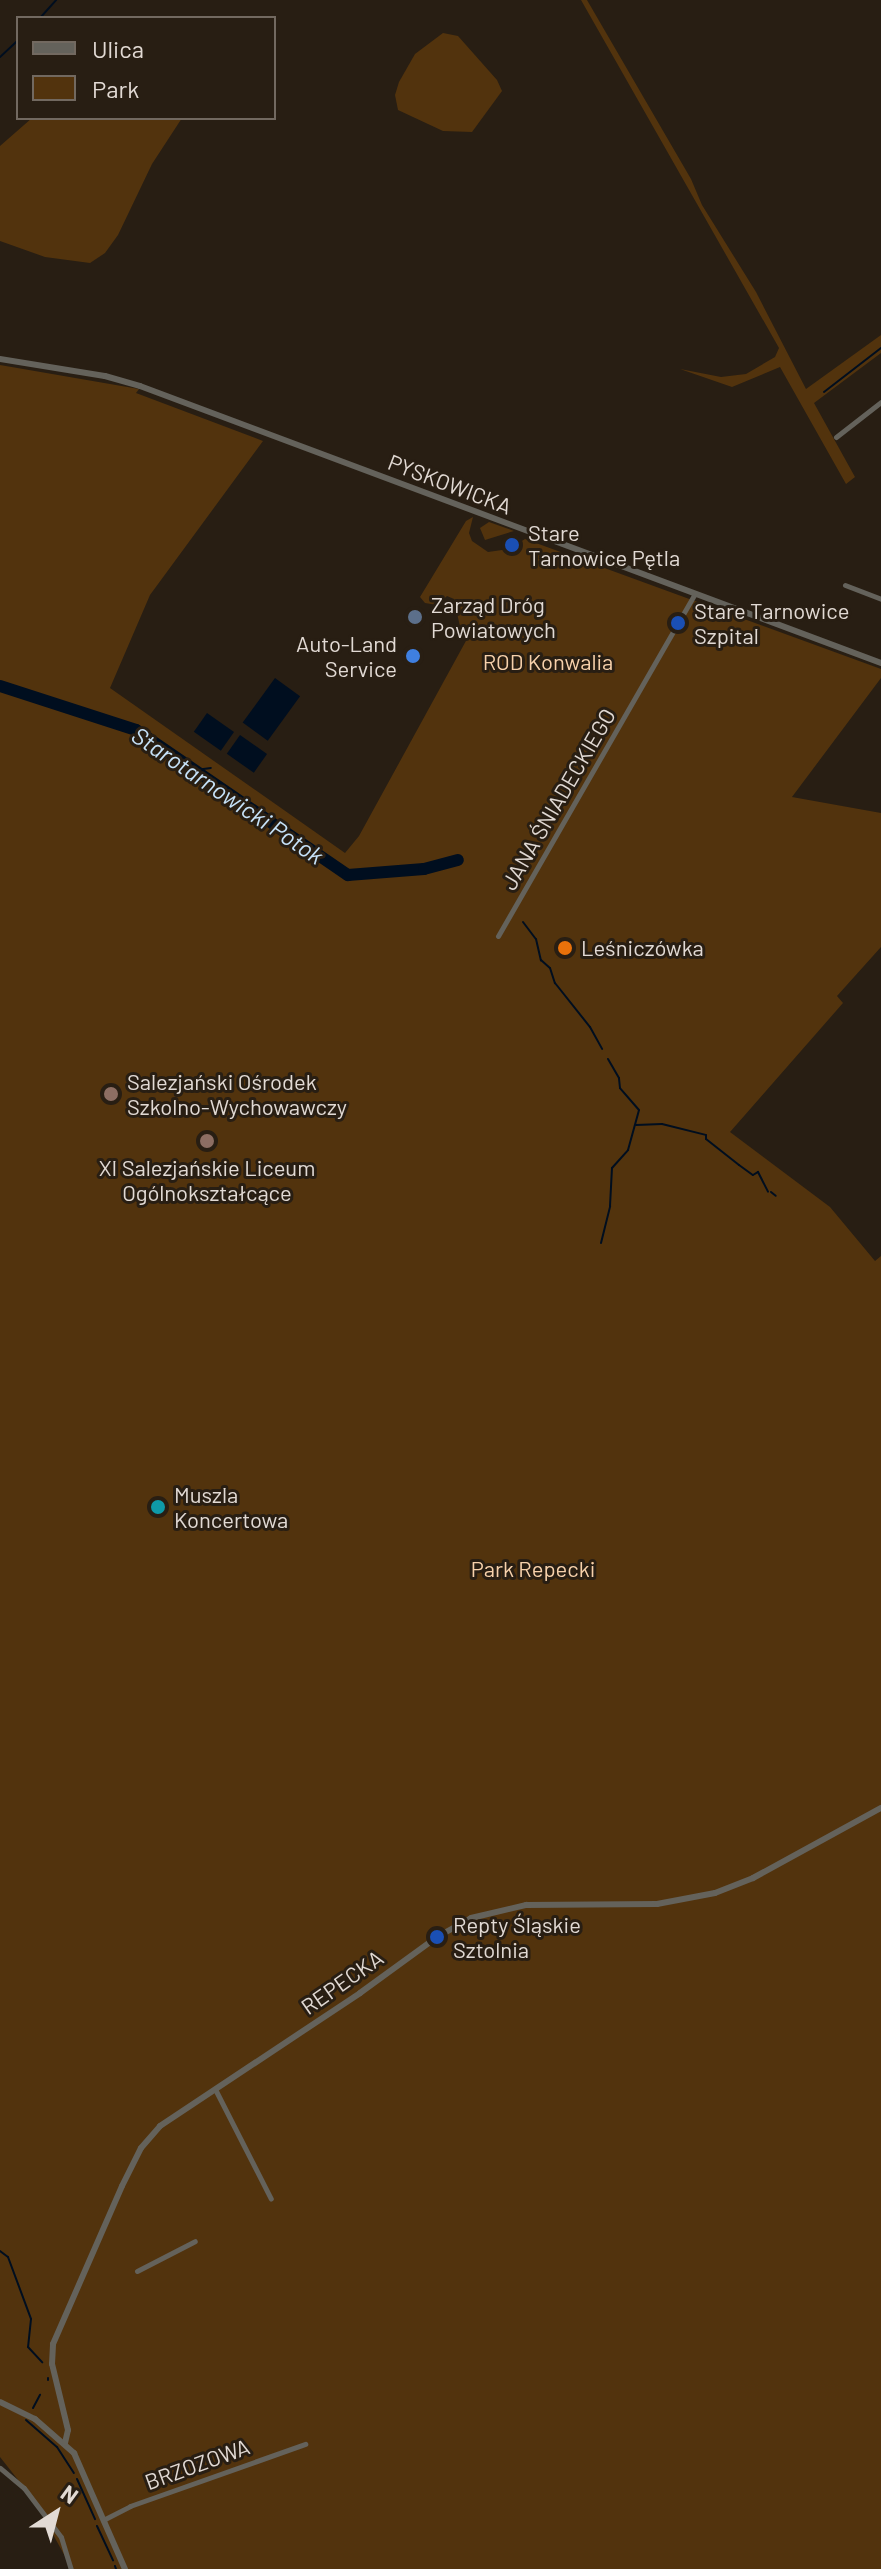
<!DOCTYPE html>
<meta charset="utf-8">
<style>
body{margin:0}
#map{position:relative;width:881px;height:2569px;overflow:hidden;background:#281e13;font-family:Barlow,sans-serif}
div>[style]{position:absolute}
[style*='--x']{left:calc(var(--x)*1px);top:calc(var(--y)*1px);width:calc(var(--w)*1px);rotate:calc(var(--a)*1deg)}
.green>*{inset:0;background:#52330d}
.water>*{inset:0;background:#000e1f;transform-origin:0 0}
.stream>*{height:2px;margin:-1px;padding:0 1px;transform-origin:1px;border-radius:1px;background:#000e1f}
.river>*{height:12px;margin:-6px;padding:0 6px;transform-origin:6px;border-radius:6px;background:#000e1f}
.minor>*{height:5px;margin:-2.5px;padding:0 2.5px;transform-origin:2.5px;border-radius:2.5px;background:#64625b}
.tertiary>*{height:6px;margin:-3px;padding:0 3px;transform-origin:3px;border-radius:3px;background:#64625b}
.dots>*{width:22px;height:22px;translate:-50% -50%;box-sizing:border-box;border:4px solid #281e13;border-radius:50%}
span{translate:-50% -50%;white-space:nowrap;text-align:center;line-height:1.15;-webkit-text-stroke:6px #281e13;paint-order:stroke}
.street-label{font-size:22px;color:#e2dad4}
.poi-label{font-size:22px;color:#e2dad4}
.left{translate:0 -50%;text-align:left}
.right{translate:-100% -50%;text-align:right}
.park-label{font-size:22px;color:#f7d1ab}
.water-label{font-size:24px;color:#c6e2f9;font-style:italic}
.legend{position:absolute;left:16px;top:16px;width:260px;height:104px;box-sizing:border-box;background:#281e13;border:2px solid #726960;margin:0;padding:10px 14px;list-style:none;font-size:24px;color:#e2dad4}
.legend li{display:flex;align-items:center;gap:16px;height:40px}
.legend b{width:40px;border:2px solid #726960}
.north{position:absolute;left:16px;top:2473px;width:80px;height:80px;-webkit-text-stroke:6px #281e13;paint-order:stroke;rotate:36deg;font-size:22px;font-weight:700;line-height:32px;text-align:center;color:#e2dad4}
.north::after{content:'';display:block;margin:auto;width:28px;height:36px;background:#e2dad4;clip-path:polygon(50% 0,100% 100%,50% 72%,0 100%)}
</style>
<div id="map">
<div class="green">
<div style="clip-path:polygon(581px 0,587px 0,691px 179px,702px 205px,756px 292px,806px 389px,881px 335px,881px 353px,814px 403px,855px 477px,846px 484px,780px 367px,732px 387px,680px 369px,721px 377px,746px 374px,775px 357px,779px 348px)"></div>
<div style="clip-path:polygon(443px 33px,458px 36px,497px 80px,502px 91px,472px 132px,443px 131px,398px 110px,395px 95px,399px 82px,415px 54px)"></div>
<div style="clip-path:polygon(32px 118px,182px 118px,152px 164px,118px 235px,105px 253px,90px 263px,45px 257px,0 241px,0 146px)"></div>
<div style="clip-path:polygon(0 365px,139px 389px,136px 393px,263px 441px,150px 595px,110px 688px,345px 853px,359px 836px,467px 639px,462px 636px,454px 599px,447px 596px,437px 605px,425px 603px,420px 597px,466px 521px,473px 517px,469px 533px,472px 541px,488px 552px,509px 549px,525px 539px,881px 669px,881px 678px,792px 797px,881px 813px,881px 947px,837px 996px,843px 1003px,730px 1132px,830px 1207px,875px 1261px,881px 1256px,881px 2569px,72px 2569px,34px 2500px,0 2457px)"></div>
<div style="clip-path:polygon(489px 522px,514px 531px,485px 540px,480px 528px)"></div>
</div>
<div class="water">
<div style="left:275px;top:678px;width:31px;height:55px;rotate:36deg"></div>
<div style="left:207px;top:713px;width:33px;height:23px;rotate:35deg"></div>
<div style="left:240px;top:735px;width:33px;height:23px;rotate:35deg"></div>
</div>
<div class="stream">
<div style="--x:40;--y:18;--w:24;--a:-48"></div>
<div style="--x:0;--y:57;--w:25;--a:-43"></div>
<div style="--x:824;--y:392;--w:72;--a:-37.7"></div>
<div style="--x:196;--y:770;--w:15;--a:-8"></div>
<div style="--x:523;--y:922;--w:21;--a:53"></div>
<div style="--x:536;--y:939;--w:22;--a:77"></div>
<div style="--x:541;--y:960;--w:12;--a:42"></div>
<div style="--x:550;--y:968;--w:16;--a:72"></div>
<div style="--x:555;--y:983;--w:56;--a:51.5"></div>
<div style="--x:590;--y:1027;--w:25;--a:61"></div>
<div style="--x:636;--y:1125;--w:26;--a:-2"></div>
<div style="--x:662;--y:1124;--w:45;--a:14"></div>
<div style="--x:706;--y:1135;--w:4;--a:90"></div>
<div style="--x:706;--y:1139;--w:42;--a:38.2"></div>
<div style="--x:739;--y:1165;--w:17;--a:36"></div>
<div style="--x:753;--y:1175;--w:6;--a:-31"></div>
<div style="--x:758;--y:1172;--w:22;--a:63"></div>
<div style="--x:771;--y:1192;--w:6;--a:39"></div>
<div style="--x:601;--y:1243;--w:38;--a:-76"></div>
<div style="--x:610;--y:1206;--w:38;--a:-87"></div>
<div style="--x:612;--y:1168;--w:24;--a:-48"></div>
<div style="--x:628;--y:1150;--w:41;--a:-74.6"></div>
<div style="--x:639;--y:1110;--w:29;--a:-131"></div>
<div style="--x:620;--y:1088;--w:10;--a:-96"></div>
<div style="--x:619;--y:1078;--w:22;--a:-120"></div>
<div style="--x:0;--y:2251;--w:10;--a:37"></div>
<div style="--x:8;--y:2257;--w:66;--a:69.6"></div>
<div style="--x:31;--y:2319;--w:28;--a:96"></div>
<div style="--x:28;--y:2347;--w:21;--a:47"></div>
<div style="--x:48;--y:2380;--w:2;--a:-90"></div>
<div style="--x:33;--y:2408;--w:15;--a:-62"></div>
<div style="--x:26;--y:2420;--w:41;--a:41.1"></div>
<div style="--x:57;--y:2447;--w:31;--a:57"></div>
<div style="--x:77;--y:2479;--w:44;--a:65.8"></div>
<div style="--x:97;--y:2526;--w:38;--a:65"></div>
<div style="--x:115;--y:2566;--w:3;--a:72"></div>
</div>
<div class="river">
<div style="--x:0;--y:686;--w:143;--a:17.9"></div>
<div style="--x:136;--y:730;--w:257;--a:34.4"></div>
<div style="--x:348;--y:875;--w:76;--a:-4.5"></div>
<div style="--x:424;--y:869;--w:35;--a:-15"></div>
</div>
<div class="minor">
<div style="--x:836;--y:437;--w:57;--a:-37.9"></div>
<div style="--x:845;--y:585;--w:39;--a:21"></div>
<div style="--x:498;--y:936;--w:393;--a:-60.1"></div>
<div style="--x:215;--y:2089;--w:123;--a:63"></div>
<div style="--x:137;--y:2271;--w:65;--a:-27.3"></div>
<div style="--x:0;--y:2468;--w:31;--a:40"></div>
<div style="--x:24;--y:2488;--w:61;--a:52.9"></div>
<div style="--x:61;--y:2537;--w:34;--a:73"></div>
<div style="--x:103;--y:2520;--w:30;--a:-27"></div>
<div style="--x:130;--y:2506;--w:186;--a:-19.5"></div>
</div>
<div class="tertiary">
<div style="--x:0;--y:359;--w:106;--a:9.2"></div>
<div style="--x:105;--y:376;--w:36;--a:16"></div>
<div style="--x:140;--y:386;--w:791;--a:20.5"></div>
<div style="--x:0;--y:2402;--w:39;--a:26"></div>
<div style="--x:35;--y:2419;--w:52;--a:41.1"></div>
<div style="--x:74;--y:2453;--w:127;--a:66.3"></div>
<div style="--x:65;--y:2443;--w:13;--a:-77"></div>
<div style="--x:68;--y:2430;--w:68;--a:-103.6"></div>
<div style="--x:52;--y:2364;--w:20;--a:-87"></div>
<div style="--x:53;--y:2344;--w:172;--a:-66.4"></div>
<div style="--x:122;--y:2186;--w:42;--a:-63.4"></div>
<div style="--x:141;--y:2148;--w:29;--a:-49"></div>
<div style="--x:160;--y:2126;--w:240;--a:-33.6"></div>
<div style="--x:360;--y:1993;--w:95;--a:-36"></div>
<div style="--x:437;--y:1937;--w:39;--a:-29"></div>
<div style="--x:471;--y:1918;--w:57;--a:-13.3"></div>
<div style="--x:526;--y:1905;--w:131;--a:-0.4"></div>
<div style="--x:657;--y:1904;--w:59;--a:-10.7"></div>
<div style="--x:715;--y:1893;--w:41;--a:-21.5"></div>
<div style="--x:753;--y:1878;--w:146;--a:-28.7"></div>
</div>
<div class="dots">
<div style="left:512px;top:545px;background:#1a4fb4"></div>
<div style="left:415px;top:617px;background:#5c6f8a"></div>
<div style="left:678px;top:623px;background:#1a4fb4"></div>
<div style="left:413px;top:656px;background:#3f7fe0"></div>
<div style="left:565px;top:948px;background:#e8710a"></div>
<div style="left:111px;top:1094px;background:#8d6e63"></div>
<div style="left:207px;top:1141px;background:#8d6e63"></div>
<div style="left:158px;top:1507px;background:#0f9aa8"></div>
<div style="left:437px;top:1937px;background:#1a4fb4"></div>
</div>
<div class="street-label">
<span style="left:450px;top:484px;rotate:21deg">PYSKOWICKA</span>
<span style="left:558px;top:799px;rotate:-60deg">JANA ŚNIADECKIEGO</span>
<span style="left:342px;top:1982px;rotate:-35deg">REPECKA</span>
<span style="left:197px;top:2464px;rotate:-20deg">BRZOZOWA</span>
</div>
<div class="poi-label">
<span class="left" style="left:528px;top:545px">Stare<br>Tarnowice Pętla</span>
<span class="left" style="left:431px;top:617px">Zarząd Dróg<br>Powiatowych</span>
<span class="left" style="left:694px;top:623px">Stare Tarnowice<br>Szpital</span>
<span class="right" style="left:397px;top:656px">Auto-Land<br>Service</span>
<span class="left" style="left:581px;top:948px">Leśniczówka</span>
<span class="left" style="left:127px;top:1094px">Salezjański Ośrodek<br>Szkolno-Wychowawczy</span>
<span style="left:207px;top:1180px">XI Salezjańskie Liceum<br>Ogólnokształcące</span>
<span class="left" style="left:174px;top:1507px">Muszla<br>Koncertowa</span>
<span class="left" style="left:453px;top:1937px">Repty Śląskie<br>Sztolnia</span>
</div>
<div class="park-label">
<span style="left:548px;top:662px">ROD Konwalia</span>
<span style="left:533px;top:1569px">Park Repecki</span>
</div>
<div class="water-label">
<span style="left:228px;top:795px;rotate:34deg">Starotarnowicki Potok</span>
</div>
<ul class="legend">
<li><b style="height:10px;background:#64625b"></b>Ulica</li>
<li><b style="height:22px;background:#52330d"></b>Park</li>
</ul>
<div class="north">N</div>
</div>
